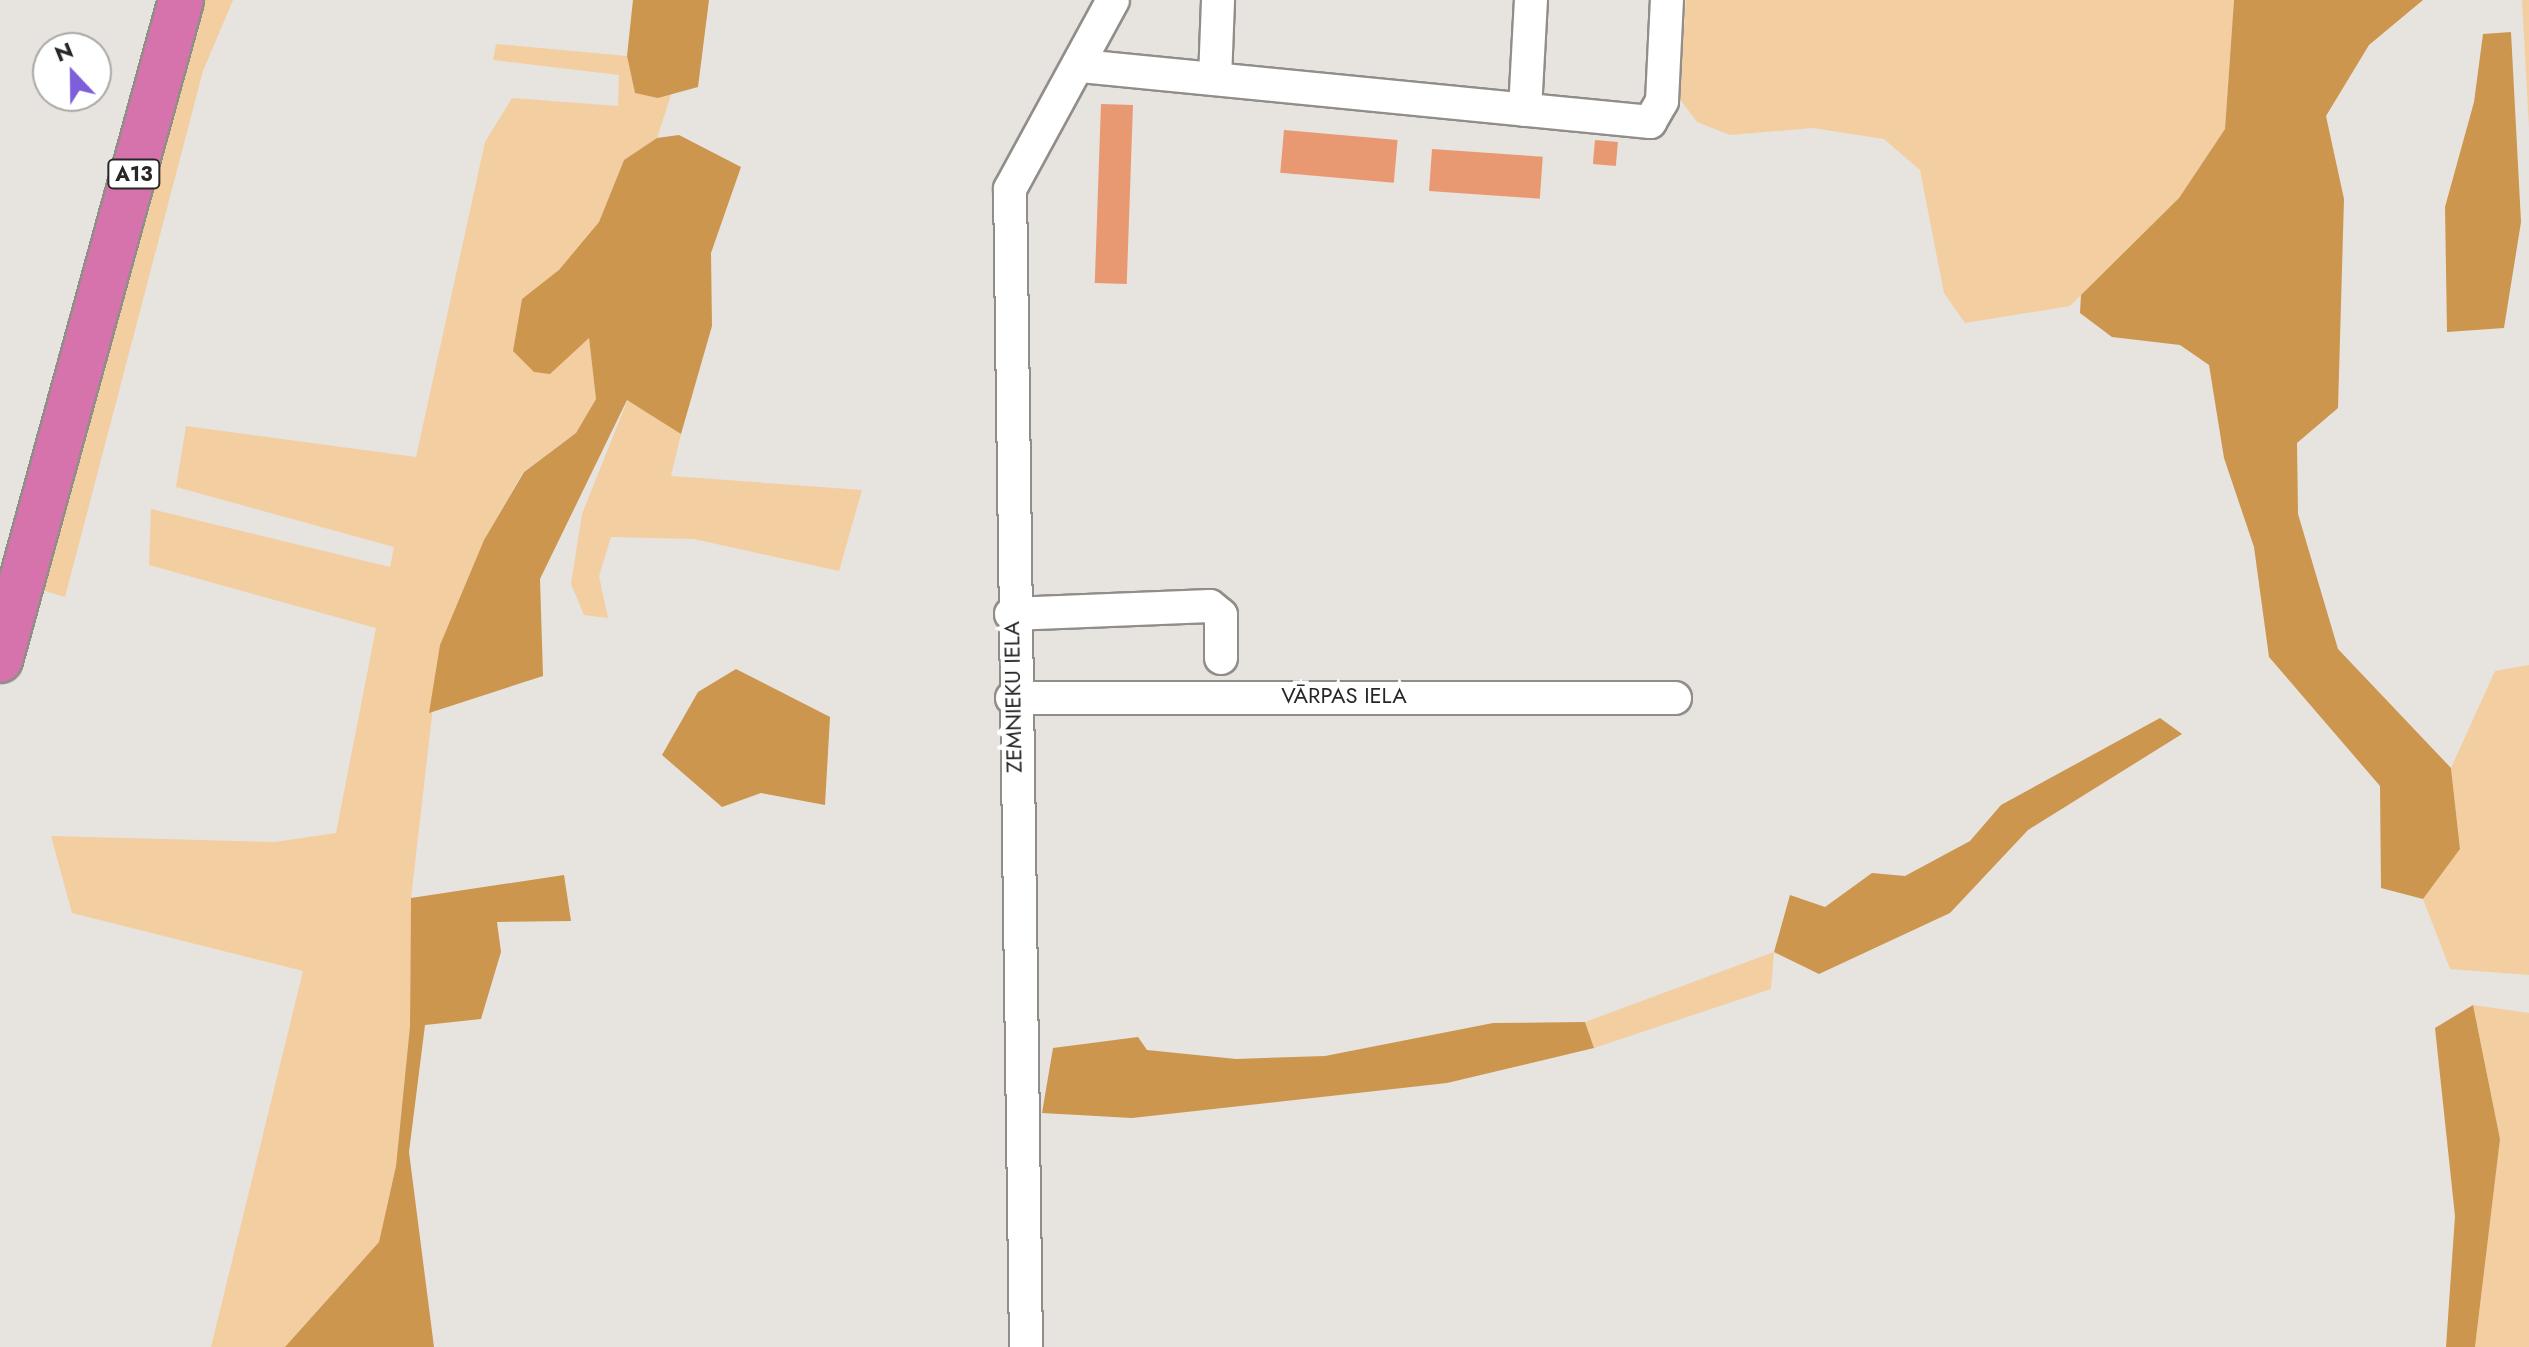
<!DOCTYPE html>
<meta charset="utf-8">
<style>
body{margin:0}
#map{position:relative;width:2529px;height:1347px;overflow:hidden;background:#e7e3de;font-family:Jost,sans-serif}
div>[style]{position:absolute}
[style*='--x']{left:calc(var(--x)*1px);top:calc(var(--y)*1px);width:calc(var(--w)*1px);rotate:calc(var(--a)*1deg)}
.green>*{inset:0;background:#f3cea1}
.forest>*{inset:0;background:#cc964e}
.building>*{inset:0;background:#e99971;transform-origin:0 0}
.roads{filter:drop-shadow(2px 0 #918e8a) drop-shadow(-2px 0 #918e8a) drop-shadow(0 2px #918e8a) drop-shadow(0 -2px #918e8a)}
.minor>*{height:32px;margin:-16px;padding:0 16px;transform-origin:16px;border-radius:16px;background:#fff}
.highway>*{height:44px;margin:-22px;padding:0 22px;transform-origin:22px;border-radius:22px;background:#d673ac}
span{translate:-50% -50%;white-space:nowrap;text-align:center;line-height:1.15;-webkit-text-stroke:8px #fff;paint-order:stroke}
.shield-label span{padding:2px 6px;background:#fff;border:2px solid;border-radius:6px;-webkit-text-stroke-width:0}
.shield-label{font-size:20px;color:#292726;font-weight:700}
.street-label{font-size:22px;color:#292726}
.north{position:absolute;left:32px;top:32px;width:80px;height:80px;box-sizing:border-box;background:#fff;border:2px solid #a9a9a8;border-radius:50%;rotate:338deg;font-size:22px;font-weight:700;line-height:32px;text-align:center;color:#292726}
.north::after{content:'';display:block;margin:auto;width:28px;height:36px;background:#7e5fda;clip-path:polygon(50% 0,100% 100%,50% 72%,0 100%)}
</style>
<div id="map">
<div class="green">
<div style="clip-path:polygon(194px 0,233px 0,203px 71px,65px 597px,42px 590px,52px 526px)"></div>
<div style="clip-path:polygon(1686px 0,2234px 0,2225px 129px,2179px 198px,2070px 306px,1965px 323px,1944px 293px,1920px 170px,1884px 139px,1813px 128px,1730px 135px,1697px 122px,1679px 98px)"></div>
<div style="clip-path:polygon(2522px 0,2529px 0,2529px 128px)"></div>
<div style="clip-path:polygon(496px 44px,627px 56px,635px 93px,671px 95px,657px 138px,624px 160px,599px 222px,559px 271px,522px 299px,589px 337px,596px 399px,576px 433px,523px 472px,484px 540px,440px 646px,411px 898px,410px 1026px,396px 1166px,379px 1242px,285px 1347px,211px 1347px,303px 971px,72px 913px,51px 836px,275px 842px,336px 833px,376px 628px,149px 565px,151px 509px,390px 567px,394px 547px,176px 487px,186px 426px,416px 457px,485px 142px,512px 98px,618px 106px,619px 75px,493px 60px)"></div>
<div style="clip-path:polygon(628px 399px,681px 434px,671px 476px,862px 490px,839px 571px,694px 539px,611px 537px,599px 576px,608px 618px,584px 615px,571px 584px,582px 514px)"></div>
<div style="clip-path:polygon(2529px 665px,2529px 975px,2450px 969px,2423px 899px,2460px 849px,2451px 768px,2495px 671px)"></div>
<div style="clip-path:polygon(1774px 952px,1771px 989px,1594px 1048px,1585px 1022px)"></div>
<div style="clip-path:polygon(2473px 1005px,2529px 1013px,2529px 1347px,2475px 1347px,2500px 1139px)"></div>
</div>
<div class="forest">
<div style="clip-path:polygon(633px 0,709px 0,698px 87px,658px 98px,635px 93px,627px 56px)"></div>
<div style="clip-path:polygon(2234px 0,2423px 0,2369px 45px,2326px 116px,2344px 199px,2338px 408px,2297px 443px,2298px 514px,2338px 649px,2451px 768px,2460px 849px,2423px 899px,2381px 888px,2380px 786px,2269px 657px,2254px 547px,2224px 458px,2209px 365px,2180px 345px,2112px 337px,2080px 313px,2081px 295px,2179px 198px,2225px 129px)"></div>
<div style="clip-path:polygon(2511px 32px,2521px 222px,2504px 328px,2447px 332px,2445px 207px,2474px 102px,2483px 34px)"></div>
<div style="clip-path:polygon(679px 135px,741px 167px,711px 253px,712px 326px,681px 434px,627px 400px,540px 579px,543px 676px,429px 713px,440px 645px,484px 540px,524px 472px,576px 433px,596px 399px,589px 338px,550px 374px,534px 372px,513px 351px,522px 299px,559px 270px,599px 222px,624px 160px,657px 138px)"></div>
<div style="clip-path:polygon(736px 669px,830px 717px,825px 805px,761px 793px,722px 807px,662px 755px,698px 692px)"></div>
<div style="clip-path:polygon(2160px 718px,2182px 734px,2028px 830px,1950px 913px,1819px 974px,1774px 952px,1790px 895px,1825px 907px,1872px 873px,1905px 876px,1970px 841px,2001px 805px)"></div>
<div style="clip-path:polygon(564px 875px,571px 921px,497px 922px,501px 952px,481px 1019px,425px 1025px,409px 1152px,434px 1347px,285px 1347px,379px 1242px,396px 1166px,410px 1026px,411px 898px)"></div>
<div style="clip-path:polygon(2473px 1005px,2500px 1139px,2475px 1347px,2446px 1347px,2455px 1216px,2435px 1028px)"></div>
<div style="clip-path:polygon(1585px 1022px,1594px 1048px,1447px 1083px,1132px 1118px,1042px 1113px,1053px 1048px,1138px 1037px,1147px 1050px,1236px 1059px,1325px 1056px,1493px 1023px)"></div>
</div>
<div class="building">
<div style="left:1101px;top:104px;width:32px;height:179px;rotate:2deg"></div>
<div style="left:1284px;top:130px;width:114px;height:43px;rotate:5deg"></div>
<div style="left:1595px;top:140px;width:23px;height:24px;rotate:5deg"></div>
<div style="left:1432px;top:149px;width:111px;height:42px;rotate:4deg"></div>
</div>
<div class="roads">
<div class="minor">
<div style="--x:1081;--y:66;--w:572;--a:5.62"></div>
<div style="--x:1650;--y:122;--w:24;--a:-60"></div>
<div style="--x:1662;--y:101;--w:101;--a:-87.2"></div>
<div style="--x:1215;--y:79;--w:79;--a:-87.8"></div>
<div style="--x:1525;--y:110;--w:110;--a:-86.9"></div>
<div style="--x:1011;--y:614;--w:199;--a:-2.3"></div>
<div style="--x:1210;--y:606;--w:14;--a:39"></div>
<div style="--x:1221;--y:615;--w:43;--a:90"></div>
<div style="--x:1012;--y:698;--w:663;--a:0"></div>
<div style="--x:1026;--y:1347;--w:1158;--a:-90.79"></div>
<div style="--x:1010;--y:189;--w:215;--a:-61.4"></div>
</div>
<div class="highway">
<div style="--x:0;--y:660;--w:684;--a:-74.66"></div>
</div>
</div>
<div class="shield-label">
<span style="left:134px;top:174px">A13</span>
</div>
<div class="street-label">
<span style="left:1344px;top:696px">VĀRPAS IELA</span>
<span style="left:1013px;top:697px;rotate:-91deg">ZEMNIEKU IELA</span>
</div>
<div class="north">N</div>
</div>
